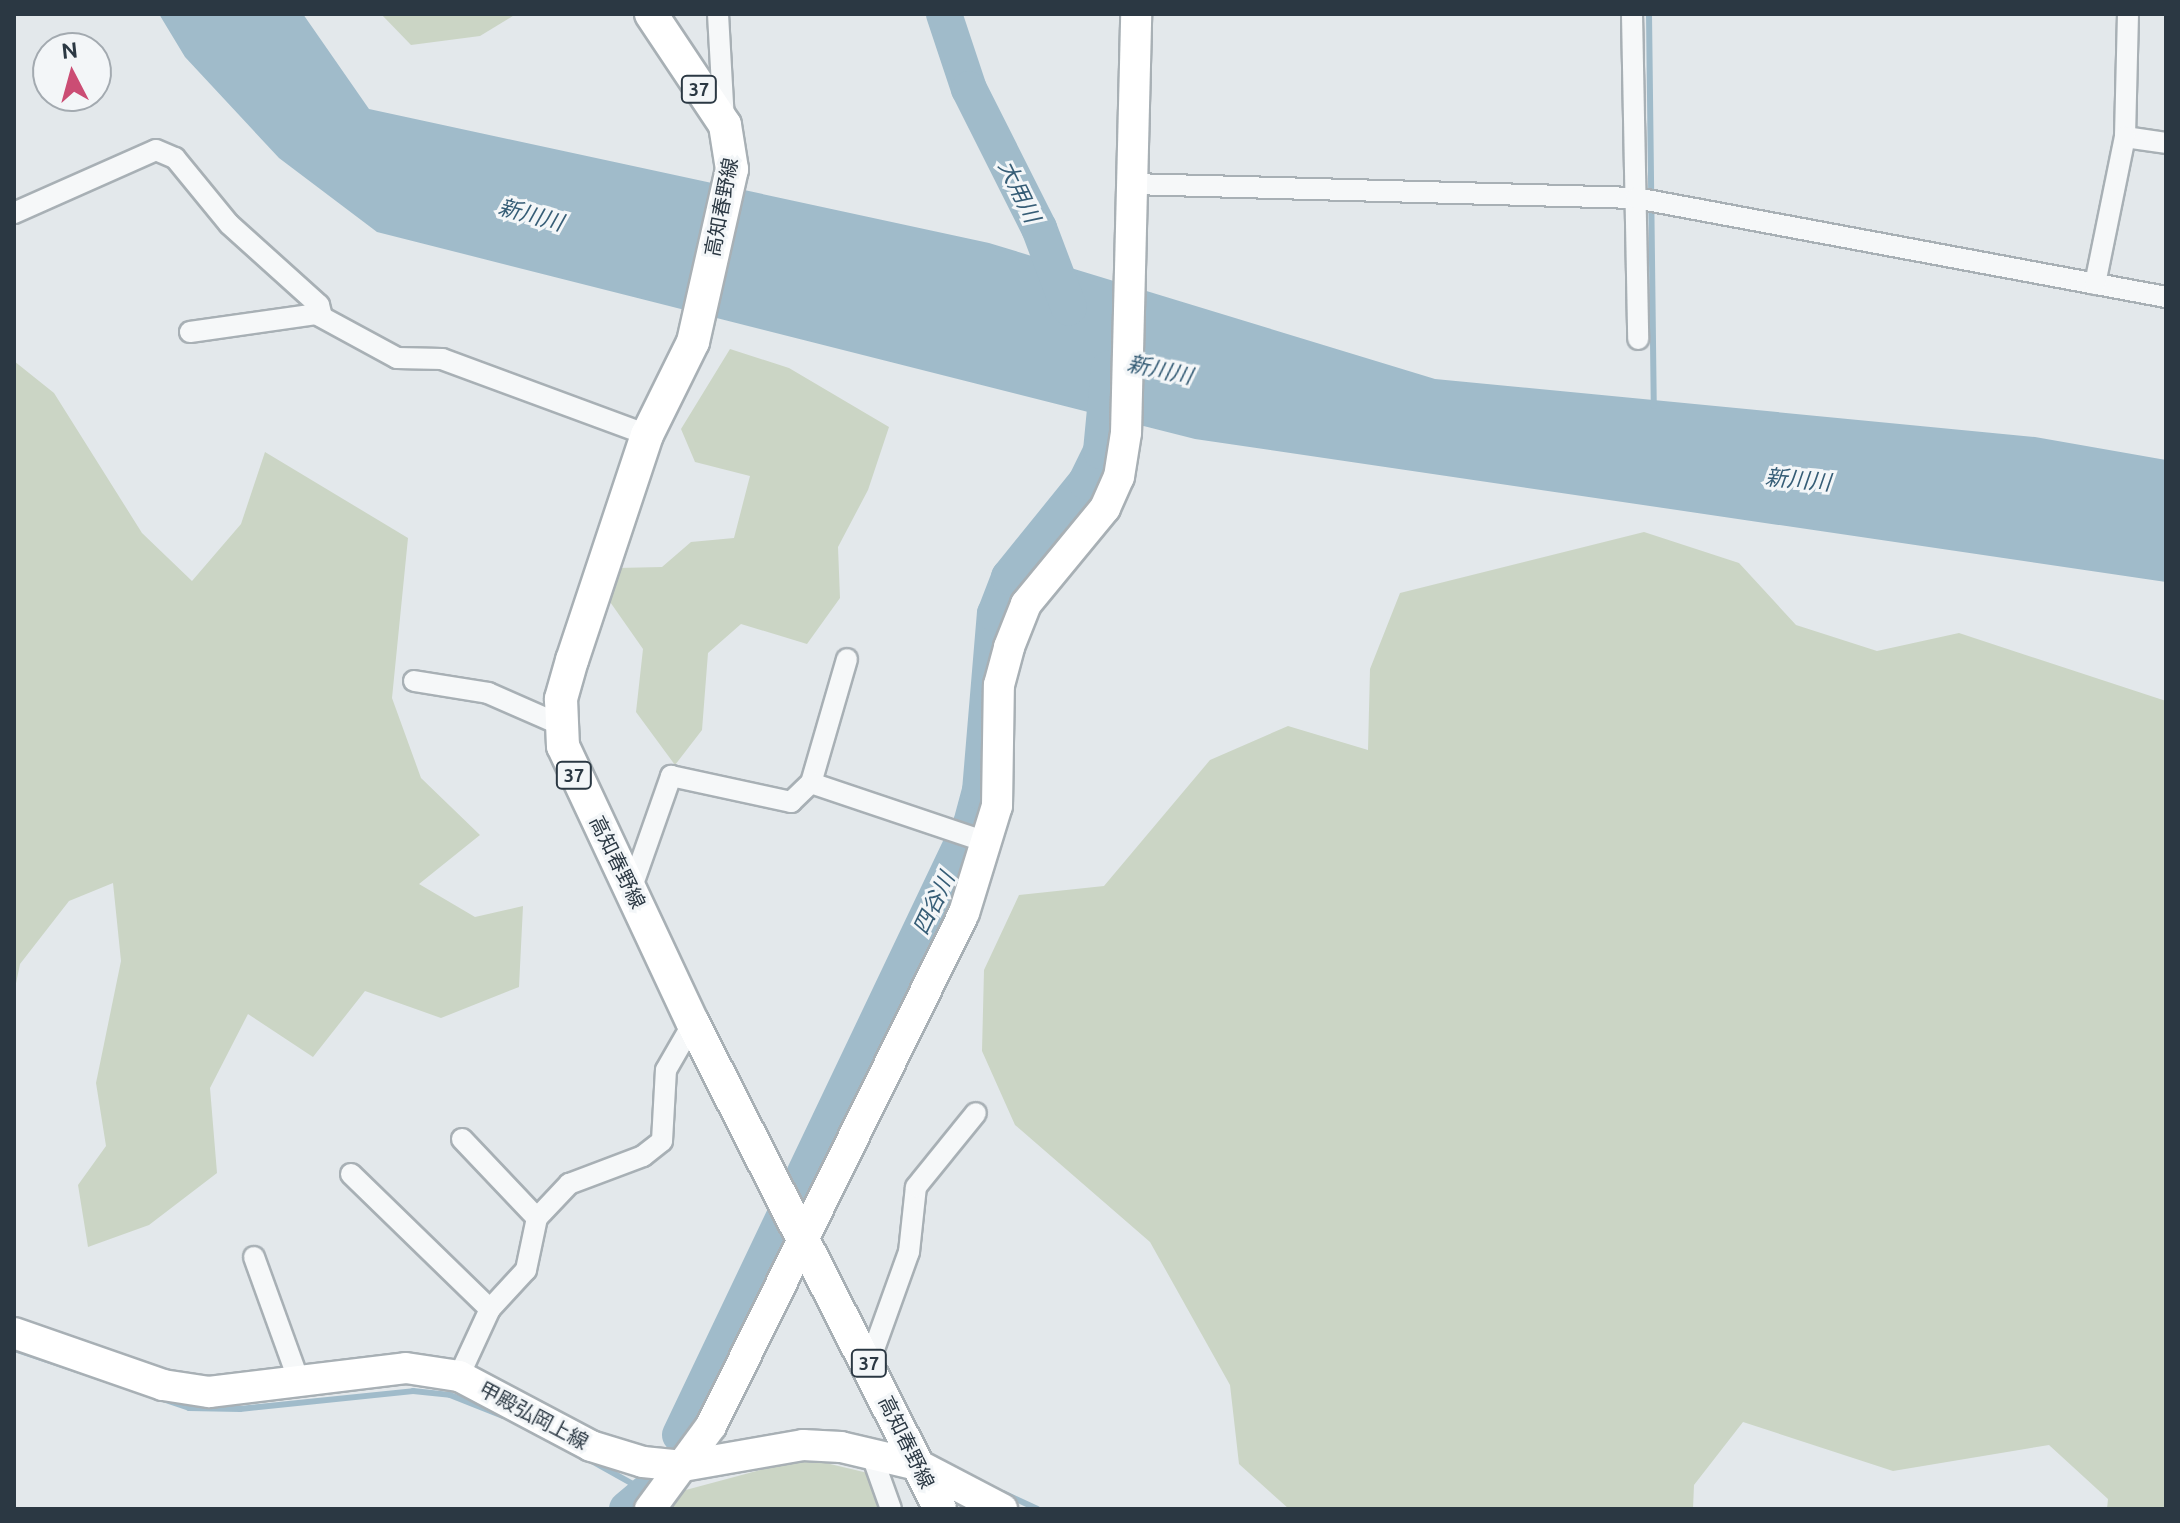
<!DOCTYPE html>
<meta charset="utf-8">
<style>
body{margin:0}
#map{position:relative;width:2180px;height:1523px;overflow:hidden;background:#e3e8eb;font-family:Ubuntu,"Noto Sans JP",sans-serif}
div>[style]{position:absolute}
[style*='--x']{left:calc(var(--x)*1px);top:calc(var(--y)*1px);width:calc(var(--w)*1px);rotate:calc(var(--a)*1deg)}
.green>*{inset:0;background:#cbd5c5}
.water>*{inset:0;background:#a0bbca}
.stream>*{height:6px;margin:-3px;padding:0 3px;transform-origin:3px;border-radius:3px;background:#a0bbca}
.river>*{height:36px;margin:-18px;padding:0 18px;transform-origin:18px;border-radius:18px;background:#a0bbca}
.roads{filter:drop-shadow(2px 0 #a8b0b5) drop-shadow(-2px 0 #a8b0b5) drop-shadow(0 2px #a8b0b5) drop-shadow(0 -2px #a8b0b5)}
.street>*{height:20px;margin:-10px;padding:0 10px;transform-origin:10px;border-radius:10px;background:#f6f8f9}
.secondary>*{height:30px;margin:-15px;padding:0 15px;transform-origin:15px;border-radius:15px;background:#fff}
.primary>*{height:32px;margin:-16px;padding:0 16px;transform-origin:16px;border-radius:16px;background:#fff}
span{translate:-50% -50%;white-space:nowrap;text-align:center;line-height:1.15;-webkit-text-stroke:6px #f3f6f8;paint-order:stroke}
.shield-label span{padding:2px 6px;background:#f3f6f8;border:2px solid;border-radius:6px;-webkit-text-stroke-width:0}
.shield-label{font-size:18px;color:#2b3843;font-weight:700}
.street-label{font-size:20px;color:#2b3843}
.water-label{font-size:22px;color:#365d76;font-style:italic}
.frame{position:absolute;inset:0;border:16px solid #2b3843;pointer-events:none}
.north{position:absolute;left:32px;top:32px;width:80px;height:80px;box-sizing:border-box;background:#f3f6f8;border:2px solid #a3aab0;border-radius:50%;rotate:354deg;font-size:22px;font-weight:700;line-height:32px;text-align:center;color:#2b3843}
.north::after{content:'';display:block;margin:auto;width:28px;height:36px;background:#cb4d74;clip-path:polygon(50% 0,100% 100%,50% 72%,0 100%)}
</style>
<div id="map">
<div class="green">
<div style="clip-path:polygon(381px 14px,516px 14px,480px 36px,411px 45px)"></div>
<div style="clip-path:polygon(730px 349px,789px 368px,889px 427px,868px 490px,838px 547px,840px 598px,807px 644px,741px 624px,708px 653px,702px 730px,675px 765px,636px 712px,643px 649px,608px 599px,617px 568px,662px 567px,691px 542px,734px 538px,750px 476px,695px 462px,681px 429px)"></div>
<div style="clip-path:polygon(14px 361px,54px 393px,142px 533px,192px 581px,241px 524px,265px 452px,408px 538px,392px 698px,421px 778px,480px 835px,419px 884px,475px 917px,523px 906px,519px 987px,441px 1018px,365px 991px,313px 1057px,248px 1014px,210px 1088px,217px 1173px,149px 1225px,88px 1247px,78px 1185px,106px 1146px,96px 1083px,121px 961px,113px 883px,69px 901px,20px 964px,14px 993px)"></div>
<div style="clip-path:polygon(1644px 532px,1739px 563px,1796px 625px,1877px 651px,1959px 633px,2166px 701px,2166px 1509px,2107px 1509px,2108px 1499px,2049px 1445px,1893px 1471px,1743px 1422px,1694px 1485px,1693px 1509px,1289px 1509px,1239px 1464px,1230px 1385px,1150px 1242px,1015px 1125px,982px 1051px,984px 970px,1019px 895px,1104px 886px,1210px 760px,1288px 726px,1368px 750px,1370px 669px,1400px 593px)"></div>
<div style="clip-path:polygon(805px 1458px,872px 1474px,879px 1509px,660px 1509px,682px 1491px)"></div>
</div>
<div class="water">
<div style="clip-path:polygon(159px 14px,303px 14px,369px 109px,989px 243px,1435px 379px,2035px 437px,2166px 460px,2166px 582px,1195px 439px,377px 232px,279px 158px,185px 57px)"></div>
</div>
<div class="stream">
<div style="--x:1649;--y:14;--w:392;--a:89.3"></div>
<div style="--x:14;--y:1349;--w:185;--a:18.6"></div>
<div style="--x:189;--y:1408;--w:51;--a:1.1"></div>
<div style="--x:240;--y:1409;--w:174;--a:-5.9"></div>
<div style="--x:413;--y:1391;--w:37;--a:6"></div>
<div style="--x:450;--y:1395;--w:57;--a:21.6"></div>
<div style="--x:588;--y:1459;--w:68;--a:29.2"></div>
<div style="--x:1003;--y:1493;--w:38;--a:25"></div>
</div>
<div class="river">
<div style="--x:944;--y:14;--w:79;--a:71.6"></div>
<div style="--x:969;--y:89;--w:156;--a:63.3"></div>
<div style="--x:1039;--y:228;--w:85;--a:69.4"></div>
<div style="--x:680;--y:1435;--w:677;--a:-64.53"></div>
<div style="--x:971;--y:824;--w:34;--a:-75"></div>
<div style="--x:980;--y:791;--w:178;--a:-85.2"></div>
<div style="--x:995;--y:614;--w:40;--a:-69"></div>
<div style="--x:1009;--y:577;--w:122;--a:-51"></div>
<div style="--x:1086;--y:482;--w:34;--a:-64"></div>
<div style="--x:1101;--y:451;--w:83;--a:-84.5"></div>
<div style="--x:627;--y:1509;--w:26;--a:-40"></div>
</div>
<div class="roads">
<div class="street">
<div style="--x:718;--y:14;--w:107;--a:86.8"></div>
<div style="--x:1632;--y:14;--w:325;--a:88.9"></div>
<div style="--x:2128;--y:14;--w:123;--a:91.4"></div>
<div style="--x:2125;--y:137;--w:41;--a:8.3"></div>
<div style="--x:1132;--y:184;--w:504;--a:1.59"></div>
<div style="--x:1636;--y:198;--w:539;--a:10.58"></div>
<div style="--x:14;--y:213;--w:155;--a:-23.9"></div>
<div style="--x:156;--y:150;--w:21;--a:23"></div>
<div style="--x:175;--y:158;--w:85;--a:50.7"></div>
<div style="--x:229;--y:224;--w:121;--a:42"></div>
<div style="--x:319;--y:305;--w:12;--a:76"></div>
<div style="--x:2095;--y:284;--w:150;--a:-78.5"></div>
<div style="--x:190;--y:332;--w:127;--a:-8.1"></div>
<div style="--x:316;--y:314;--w:92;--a:28.5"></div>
<div style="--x:397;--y:358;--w:45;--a:1.3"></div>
<div style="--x:442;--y:359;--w:219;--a:20.3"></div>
<div style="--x:414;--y:681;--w:75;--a:9.2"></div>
<div style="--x:488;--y:693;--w:80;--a:23.7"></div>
<div style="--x:811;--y:783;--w:129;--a:-73.8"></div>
<div style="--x:632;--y:887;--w:118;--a:-70.6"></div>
<div style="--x:671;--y:776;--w:123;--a:12.2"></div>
<div style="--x:791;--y:802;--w:28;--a:-44"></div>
<div style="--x:811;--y:783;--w:188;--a:18.6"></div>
<div style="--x:462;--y:1139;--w:109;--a:46.5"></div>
<div style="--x:351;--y:1174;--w:194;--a:44.2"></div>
<div style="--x:254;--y:1257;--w:132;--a:70.1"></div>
<div style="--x:869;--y:1363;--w:118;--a:-70.2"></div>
<div style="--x:909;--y:1252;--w:65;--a:-83.9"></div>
<div style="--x:916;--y:1187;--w:95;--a:-51"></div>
<div style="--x:459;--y:1376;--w:74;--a:-65.2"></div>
<div style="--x:490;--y:1309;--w:53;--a:-47.3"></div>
<div style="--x:526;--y:1270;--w:53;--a:-78.1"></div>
<div style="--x:537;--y:1218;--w:47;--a:-46.7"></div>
<div style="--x:569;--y:1184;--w:79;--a:-20.7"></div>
<div style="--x:643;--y:1156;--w:24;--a:-38"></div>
<div style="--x:662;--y:1141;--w:71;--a:-86.8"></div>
<div style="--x:666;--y:1070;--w:54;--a:-60.1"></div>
<div style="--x:871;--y:1453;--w:59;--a:70.3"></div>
</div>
<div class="secondary">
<div style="--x:14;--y:1333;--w:158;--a:19.2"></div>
<div style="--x:163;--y:1385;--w:47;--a:8.7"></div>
<div style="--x:209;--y:1392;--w:198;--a:-6.9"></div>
<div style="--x:406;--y:1368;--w:54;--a:8.6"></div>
<div style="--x:459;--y:1376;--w:149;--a:27.9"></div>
<div style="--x:591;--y:1446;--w:54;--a:17.1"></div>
<div style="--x:643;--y:1462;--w:40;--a:5.7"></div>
<div style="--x:683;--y:1466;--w:122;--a:-9.9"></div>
<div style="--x:803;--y:1445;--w:38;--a:3"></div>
<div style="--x:841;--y:1447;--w:79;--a:13.2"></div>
<div style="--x:918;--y:1465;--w:95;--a:27.6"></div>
<div style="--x:650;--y:1509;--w:103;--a:-53.7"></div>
<div style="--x:711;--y:1426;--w:572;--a:-63.75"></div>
<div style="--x:964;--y:913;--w:112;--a:-72.9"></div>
<div style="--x:997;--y:806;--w:121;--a:-89.1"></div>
<div style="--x:999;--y:685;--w:39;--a:-75"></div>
<div style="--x:1009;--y:647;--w:46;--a:-68.4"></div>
<div style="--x:1026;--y:604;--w:124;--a:-50.5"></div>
<div style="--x:1105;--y:508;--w:34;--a:-66"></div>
<div style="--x:1119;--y:477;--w:45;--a:-81"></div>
<div style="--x:1126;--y:433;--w:419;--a:-88.6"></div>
</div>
<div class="primary">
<div style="--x:651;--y:14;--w:133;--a:56.3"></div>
<div style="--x:725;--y:125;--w:45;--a:81"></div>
<div style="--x:732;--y:169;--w:177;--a:102.7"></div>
<div style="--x:693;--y:342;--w:104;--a:116.3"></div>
<div style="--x:647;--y:435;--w:237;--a:108.4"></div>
<div style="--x:572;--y:660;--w:41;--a:105.8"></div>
<div style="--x:561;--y:699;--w:47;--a:87.6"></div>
<div style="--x:563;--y:746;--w:306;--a:64.9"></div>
<div style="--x:693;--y:1023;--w:545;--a:63.06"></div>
</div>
</div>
<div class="shield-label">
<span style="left:699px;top:89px">37</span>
<span style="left:574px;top:775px">37</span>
<span style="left:869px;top:1363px">37</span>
</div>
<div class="street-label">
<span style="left:721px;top:207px;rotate:-79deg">高知春野線</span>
<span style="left:618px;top:862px;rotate:64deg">高知春野線</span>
<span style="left:534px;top:1415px;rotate:28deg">甲殿弘岡上線</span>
<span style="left:907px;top:1442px;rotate:64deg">高知春野線</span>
</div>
<div class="water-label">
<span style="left:1020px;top:191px;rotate:64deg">大用川</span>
<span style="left:531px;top:214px;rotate:15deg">新川川</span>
<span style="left:1160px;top:369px;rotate:12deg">新川川</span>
<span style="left:1798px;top:479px;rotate:5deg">新川川</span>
<span style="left:933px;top:903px;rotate:-64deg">四谷川</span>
</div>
<div class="frame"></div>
<div class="north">N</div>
</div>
